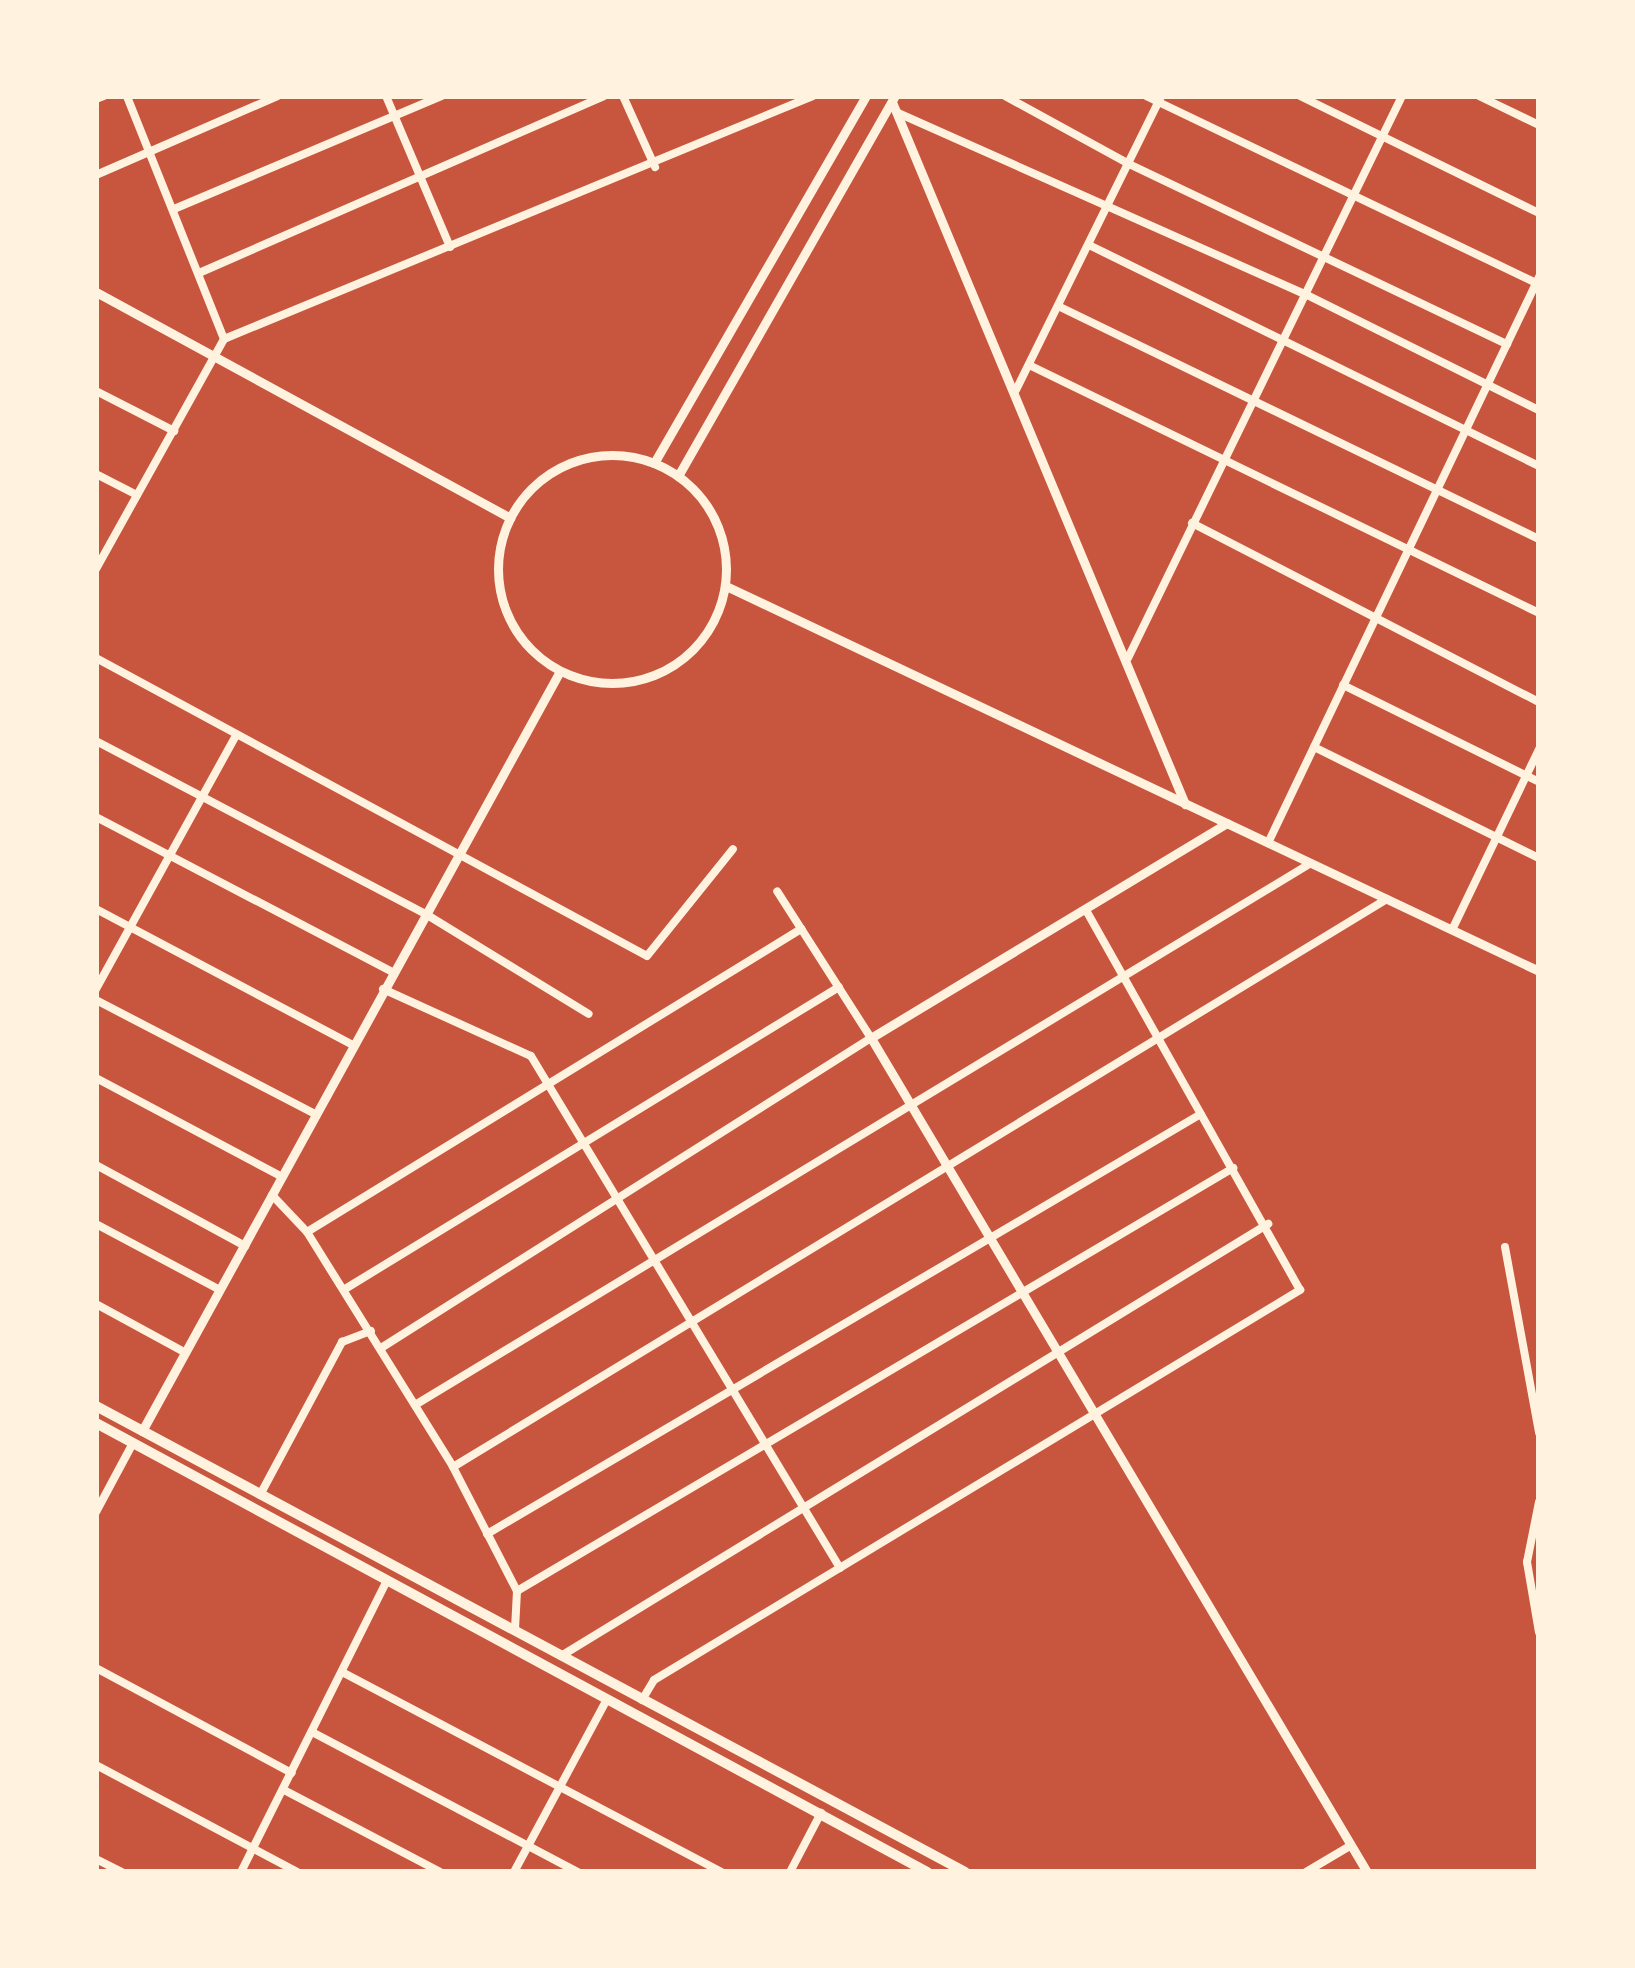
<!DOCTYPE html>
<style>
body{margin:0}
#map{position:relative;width:1635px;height:1968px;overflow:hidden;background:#c8553d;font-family:"Varela Round",sans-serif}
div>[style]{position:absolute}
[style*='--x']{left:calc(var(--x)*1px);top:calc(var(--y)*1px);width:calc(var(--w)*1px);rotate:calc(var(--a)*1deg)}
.minor>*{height:8px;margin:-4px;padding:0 4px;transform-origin:4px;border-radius:4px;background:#fff3e0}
.tertiary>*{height:9px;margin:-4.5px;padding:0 4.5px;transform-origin:4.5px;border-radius:4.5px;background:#fff3e0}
.tertiary>.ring{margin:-4.5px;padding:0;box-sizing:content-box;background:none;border:9px solid #fff3e0;border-radius:50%}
.secondary>*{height:10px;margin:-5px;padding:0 5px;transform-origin:5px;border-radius:5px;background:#fff3e0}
span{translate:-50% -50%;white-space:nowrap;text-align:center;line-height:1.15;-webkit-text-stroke:10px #fff3e0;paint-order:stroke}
.frame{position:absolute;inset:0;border:99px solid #fff3e0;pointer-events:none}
</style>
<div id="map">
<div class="minor">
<div style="--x:386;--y:96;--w:164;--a:67"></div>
<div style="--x:623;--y:96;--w:78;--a:65.7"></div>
<div style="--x:1005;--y:96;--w:141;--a:28.7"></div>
<div style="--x:1129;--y:164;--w:419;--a:25.5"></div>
<div style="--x:1146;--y:96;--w:433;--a:25.6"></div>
<div style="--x:1300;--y:96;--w:266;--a:26.1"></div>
<div style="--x:1479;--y:96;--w:67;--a:25.8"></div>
<div style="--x:96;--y:99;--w:9;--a:-21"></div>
<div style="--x:898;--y:113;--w:445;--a:24"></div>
<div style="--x:1305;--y:294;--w:261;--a:26.4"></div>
<div style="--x:96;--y:175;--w:198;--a:-23.5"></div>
<div style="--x:174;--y:209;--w:291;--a:-22.9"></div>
<div style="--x:1089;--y:245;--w:501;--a:26.16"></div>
<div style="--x:199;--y:273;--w:442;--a:-23.6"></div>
<div style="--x:1058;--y:306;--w:534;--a:25.85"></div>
<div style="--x:224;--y:339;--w:637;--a:-22.42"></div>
<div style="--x:1029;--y:365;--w:567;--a:25.93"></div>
<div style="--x:1016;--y:390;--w:328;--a:-63.7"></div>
<div style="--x:96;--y:391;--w:88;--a:27.1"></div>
<div style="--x:96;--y:474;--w:46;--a:27.1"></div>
<div style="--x:1192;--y:523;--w:390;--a:27.3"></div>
<div style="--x:96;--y:569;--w:263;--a:-60.9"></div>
<div style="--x:224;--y:339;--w:262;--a:-111.8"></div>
<div style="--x:96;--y:658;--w:626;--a:28.41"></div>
<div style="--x:647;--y:956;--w:137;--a:-51.2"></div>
<div style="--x:1128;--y:658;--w:625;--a:-64.01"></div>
<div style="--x:1343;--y:685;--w:219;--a:26.3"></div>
<div style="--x:96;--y:741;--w:370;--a:27.7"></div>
<div style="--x:424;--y:913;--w:193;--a:31.5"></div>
<div style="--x:1314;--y:747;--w:251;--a:26.3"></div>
<div style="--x:96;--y:817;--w:334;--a:27.6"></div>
<div style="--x:1268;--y:843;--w:628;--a:-64.41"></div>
<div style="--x:96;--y:909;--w:289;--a:27.9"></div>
<div style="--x:1452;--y:930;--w:201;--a:-64.3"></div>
<div style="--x:96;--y:989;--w:290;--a:-61.1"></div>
<div style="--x:383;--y:989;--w:162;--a:24.4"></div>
<div style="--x:531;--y:1056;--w:598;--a:58.89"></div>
<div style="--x:96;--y:1000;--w:247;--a:27.5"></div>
<div style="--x:96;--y:1078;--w:211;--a:28"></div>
<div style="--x:96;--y:1165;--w:170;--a:28.5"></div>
<div style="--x:272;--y:1195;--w:51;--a:46.6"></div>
<div style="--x:307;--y:1232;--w:277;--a:58.1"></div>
<div style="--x:453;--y:1467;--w:140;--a:62.7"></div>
<div style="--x:517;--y:1591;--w:39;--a:93"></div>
<div style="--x:96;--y:1224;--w:140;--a:28"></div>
<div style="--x:307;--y:1232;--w:580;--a:-31.52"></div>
<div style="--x:1505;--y:1247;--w:189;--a:79.6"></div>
<div style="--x:345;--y:1289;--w:579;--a:-31.44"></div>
<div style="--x:96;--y:1304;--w:102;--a:28.6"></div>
<div style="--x:381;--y:1348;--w:580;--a:-32.32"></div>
<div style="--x:871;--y:1038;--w:174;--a:-122.6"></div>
<div style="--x:415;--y:1405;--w:1047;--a:-31.17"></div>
<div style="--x:453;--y:1467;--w:1093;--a:-31.31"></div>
<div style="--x:260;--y:1495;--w:174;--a:-61.8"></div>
<div style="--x:342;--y:1342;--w:31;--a:-21"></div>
<div style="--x:1539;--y:1502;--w:61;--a:101.3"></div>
<div style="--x:1527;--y:1562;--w:71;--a:80.3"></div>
<div style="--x:96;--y:1512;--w:78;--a:-61.8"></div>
<div style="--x:487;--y:1534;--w:828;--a:-30.47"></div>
<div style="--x:517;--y:1591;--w:832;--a:-30.57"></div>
<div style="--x:561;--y:1656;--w:829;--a:-31.43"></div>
<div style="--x:96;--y:1668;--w:222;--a:28.2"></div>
<div style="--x:342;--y:1672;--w:429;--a:27.8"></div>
<div style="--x:642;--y:1700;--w:23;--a:-59"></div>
<div style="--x:654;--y:1680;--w:755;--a:-31.12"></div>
<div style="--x:1300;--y:1290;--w:437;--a:-119.4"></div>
<div style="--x:312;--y:1732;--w:301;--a:27.8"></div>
<div style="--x:96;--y:1765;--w:228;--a:28"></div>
<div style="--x:284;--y:1790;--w:176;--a:27.7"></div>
<div style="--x:96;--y:1859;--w:29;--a:27"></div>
<div style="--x:241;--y:1872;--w:324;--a:-63.4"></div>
<div style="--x:514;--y:1872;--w:196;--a:-61.7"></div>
<div style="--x:790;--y:1872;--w:67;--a:-62.3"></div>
<div style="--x:1306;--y:1872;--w:51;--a:-30.6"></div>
</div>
<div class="tertiary">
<div style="--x:892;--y:102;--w:761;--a:67.35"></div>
<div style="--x:96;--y:292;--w:472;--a:28.6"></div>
<div class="ring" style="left:498px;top:455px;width:219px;height:219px"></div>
<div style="--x:654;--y:463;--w:424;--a:-60"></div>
<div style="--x:678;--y:476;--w:438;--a:-60.3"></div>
<div style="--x:726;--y:586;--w:900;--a:25.34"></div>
<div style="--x:1227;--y:823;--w:416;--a:148.9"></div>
<div style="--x:871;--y:1038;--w:970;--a:59.26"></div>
<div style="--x:142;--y:1431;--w:867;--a:-61.19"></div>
</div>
<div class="secondary">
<div style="--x:96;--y:1406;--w:986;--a:28.2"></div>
<div style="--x:96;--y:1423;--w:945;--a:28.38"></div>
</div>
<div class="frame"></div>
</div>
